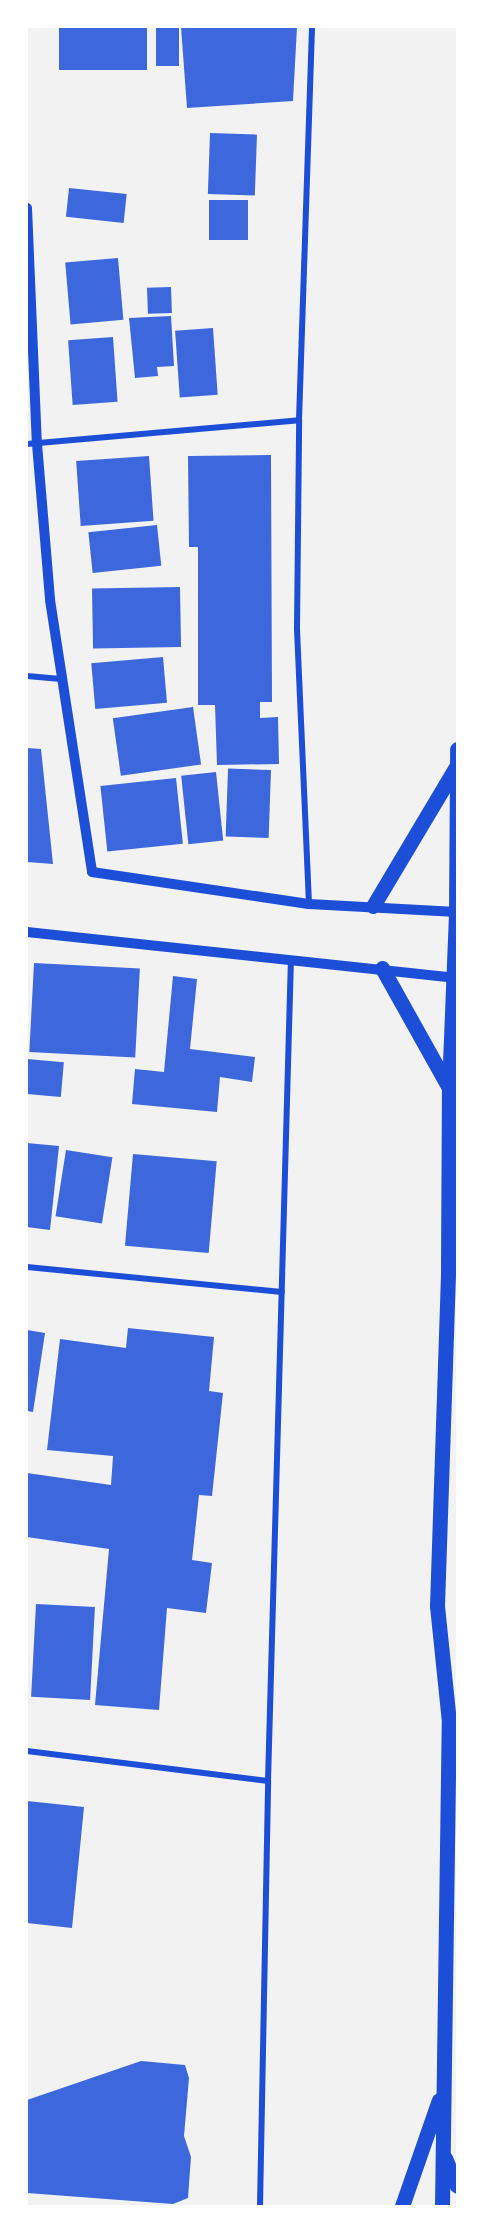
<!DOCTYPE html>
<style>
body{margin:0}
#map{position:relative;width:484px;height:2233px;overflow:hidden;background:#f2f2f2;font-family:"Noto Serif",serif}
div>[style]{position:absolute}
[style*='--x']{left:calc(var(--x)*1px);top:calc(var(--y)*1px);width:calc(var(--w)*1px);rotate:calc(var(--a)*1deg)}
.building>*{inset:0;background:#3d67dc;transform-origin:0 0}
.minor>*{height:6px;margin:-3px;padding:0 3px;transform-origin:3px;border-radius:3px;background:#1d4ed8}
.tertiary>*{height:10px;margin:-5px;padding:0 5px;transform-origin:5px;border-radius:5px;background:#1d4ed8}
.primary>*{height:15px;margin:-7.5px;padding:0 7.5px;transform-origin:7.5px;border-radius:7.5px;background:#1d4ed8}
span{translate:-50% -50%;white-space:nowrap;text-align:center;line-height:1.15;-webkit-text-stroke:6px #fff;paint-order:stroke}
.frame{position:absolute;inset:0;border:28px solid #fff;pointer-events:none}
</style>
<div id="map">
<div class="building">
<div style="left:59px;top:27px;width:88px;height:43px"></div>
<div style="left:156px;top:27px;width:23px;height:39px"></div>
<div style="clip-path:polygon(181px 27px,297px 27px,293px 101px,187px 108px)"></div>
<div style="left:210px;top:133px;width:47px;height:61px;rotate:2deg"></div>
<div style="left:69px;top:188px;width:58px;height:29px;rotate:6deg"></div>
<div style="left:209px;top:200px;width:39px;height:40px"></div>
<div style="left:118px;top:258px;width:62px;height:53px;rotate:85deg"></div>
<div style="left:171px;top:287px;width:26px;height:24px;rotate:88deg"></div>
<div style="clip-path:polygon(171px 316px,174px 366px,157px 367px,158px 376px,135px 378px,129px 318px)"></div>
<div style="left:213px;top:328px;width:67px;height:38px;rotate:86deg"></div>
<div style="left:113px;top:337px;width:65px;height:45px;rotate:86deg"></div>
<div style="clip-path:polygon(271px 455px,272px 702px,260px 702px,260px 718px,278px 717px,279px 764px,217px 765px,215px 705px,198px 705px,198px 547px,189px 547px,188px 456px)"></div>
<div style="left:149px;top:456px;width:65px;height:73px;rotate:86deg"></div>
<div style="left:157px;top:525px;width:41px;height:69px;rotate:84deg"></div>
<div style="left:180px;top:587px;width:60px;height:88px;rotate:89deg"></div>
<div style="left:163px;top:657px;width:46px;height:72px;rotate:85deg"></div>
<div style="left:193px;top:707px;width:58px;height:81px;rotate:82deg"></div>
<div style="clip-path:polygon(27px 748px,41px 749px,53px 864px,27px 862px)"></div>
<div style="left:271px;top:770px;width:68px;height:43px;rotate:92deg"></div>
<div style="left:216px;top:772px;width:69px;height:35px;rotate:84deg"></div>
<div style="left:176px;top:778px;width:66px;height:76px;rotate:84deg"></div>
<div style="left:34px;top:963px;width:106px;height:89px;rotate:3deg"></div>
<div style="clip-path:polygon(173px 976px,197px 979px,190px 1049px,255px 1057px,252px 1082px,220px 1077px,217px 1112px,132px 1104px,135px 1069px,164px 1072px)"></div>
<div style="left:27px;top:1059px;width:37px;height:35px;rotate:5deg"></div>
<div style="clip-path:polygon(27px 1143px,59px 1146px,50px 1230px,27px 1227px)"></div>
<div style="left:66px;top:1150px;width:47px;height:67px;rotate:9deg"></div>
<div style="left:133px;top:1154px;width:84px;height:92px;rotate:5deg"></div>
<div style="clip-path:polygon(128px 1328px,214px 1337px,209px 1391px,223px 1393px,212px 1496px,199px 1495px,192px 1560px,212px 1563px,206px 1613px,167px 1608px,159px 1710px,95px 1705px,109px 1549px,27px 1537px,27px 1473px,111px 1485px,113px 1456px,47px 1450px,60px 1339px,126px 1348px)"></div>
<div style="clip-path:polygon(27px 1330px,45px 1333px,33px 1412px,27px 1411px)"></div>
<div style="left:36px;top:1604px;width:59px;height:93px;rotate:3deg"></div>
<div style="clip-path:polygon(27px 1801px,84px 1807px,72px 1928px,27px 1923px)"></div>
<div style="clip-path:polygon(141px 2061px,185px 2065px,189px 2078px,184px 2136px,191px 2157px,188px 2198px,173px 2204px,27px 2193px,27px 2100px)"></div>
</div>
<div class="minor">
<div style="--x:27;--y:444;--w:273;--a:-5"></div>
<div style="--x:27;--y:676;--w:34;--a:5"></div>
<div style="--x:309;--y:904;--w:276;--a:-92.5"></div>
<div style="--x:297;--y:628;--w:208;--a:-89.4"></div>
<div style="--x:299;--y:420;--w:393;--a:-88.1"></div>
<div style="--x:27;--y:1267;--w:256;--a:5.6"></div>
<div style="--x:27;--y:1751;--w:243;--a:7.1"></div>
<div style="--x:260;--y:2206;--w:425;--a:-88.9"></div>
<div style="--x:268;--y:1781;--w:821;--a:-88.4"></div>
</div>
<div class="tertiary">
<div style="--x:27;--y:208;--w:236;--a:87.6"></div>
<div style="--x:37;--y:444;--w:157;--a:85.2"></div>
<div style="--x:50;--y:600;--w:275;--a:81.2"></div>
<div style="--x:92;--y:872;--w:219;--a:8.4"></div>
<div style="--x:309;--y:904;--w:148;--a:3.1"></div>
<div style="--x:27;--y:932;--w:432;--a:6.1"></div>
</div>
<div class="primary">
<div style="--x:373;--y:906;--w:162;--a:-59.2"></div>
<div style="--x:382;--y:968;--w:135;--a:60.8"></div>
<div style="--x:445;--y:2158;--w:30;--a:67"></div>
<div style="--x:402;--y:2206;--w:112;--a:-70.8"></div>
<div style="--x:442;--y:2206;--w:484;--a:-89.2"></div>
<div style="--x:449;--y:1722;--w:117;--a:-95.9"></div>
<div style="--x:437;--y:1606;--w:336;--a:-88.1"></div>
<div style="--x:448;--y:1270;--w:182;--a:-89.7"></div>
<div style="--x:449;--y:1088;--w:176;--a:-87.7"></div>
<div style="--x:456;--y:912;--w:163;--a:-89.6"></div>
</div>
<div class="frame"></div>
</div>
